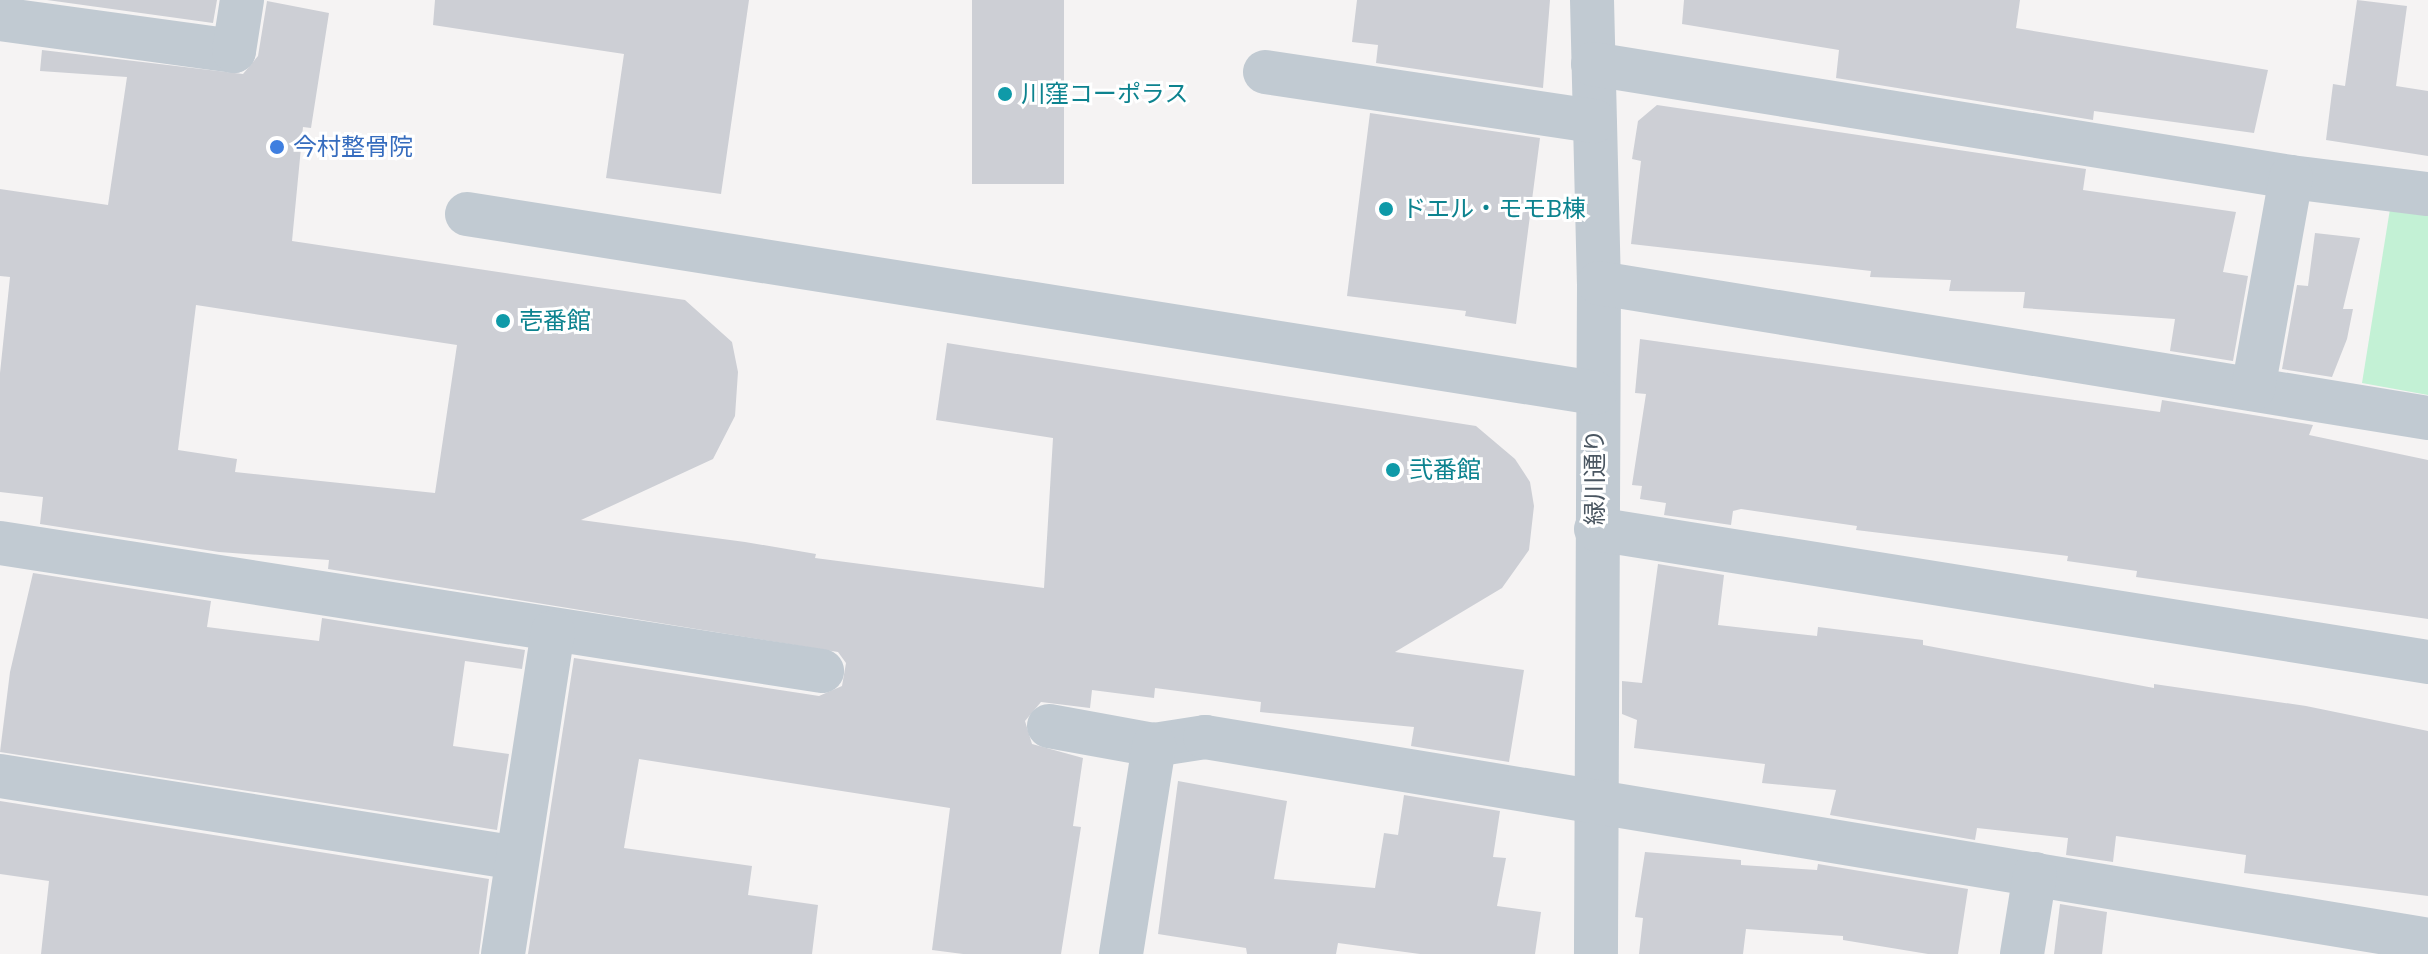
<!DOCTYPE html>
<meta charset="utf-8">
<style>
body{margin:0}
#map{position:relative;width:2428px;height:954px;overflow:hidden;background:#f5f3f3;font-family:"Space Grotesk","Noto Sans JP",sans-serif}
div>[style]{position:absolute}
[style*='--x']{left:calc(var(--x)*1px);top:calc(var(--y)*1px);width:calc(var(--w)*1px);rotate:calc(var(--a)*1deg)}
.green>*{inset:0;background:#c3f1d5}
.building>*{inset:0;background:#cdcfd5;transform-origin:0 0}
.minor>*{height:44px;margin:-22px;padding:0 22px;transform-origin:22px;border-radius:22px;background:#c1cad2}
.dots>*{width:22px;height:22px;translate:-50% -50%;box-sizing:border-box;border:4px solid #fff;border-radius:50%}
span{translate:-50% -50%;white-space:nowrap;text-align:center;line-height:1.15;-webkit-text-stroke:6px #fff;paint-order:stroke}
.culture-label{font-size:24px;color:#0d838f}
.left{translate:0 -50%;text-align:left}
.shop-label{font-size:24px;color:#366cbe}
.street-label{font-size:24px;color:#4a5661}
</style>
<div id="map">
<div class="green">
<div style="clip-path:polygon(2390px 209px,2428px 215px,2428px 395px,2362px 383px)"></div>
</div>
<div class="building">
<div style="clip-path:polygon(47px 0,217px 0,213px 23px)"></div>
<div style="clip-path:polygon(435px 0,749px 0,721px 194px,606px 178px,624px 54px,433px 25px)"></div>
<div style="left:972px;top:0;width:92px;height:184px"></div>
<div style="clip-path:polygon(1357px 0,1550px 0,1543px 88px,1376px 63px,1378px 45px,1352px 42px)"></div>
<div style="clip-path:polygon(1684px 0,2020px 0,2016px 28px,2268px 70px,2254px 133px,2094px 111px,2093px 120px,1836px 78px,1839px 50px,1682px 24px)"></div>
<div style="clip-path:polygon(2357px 0,2407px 6px,2396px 86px,2428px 91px,2428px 156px,2326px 140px,2333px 84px,2345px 86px)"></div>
<div style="clip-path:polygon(evenodd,267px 1px,329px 13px,311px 128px,303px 127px,292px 241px,685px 300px,732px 342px,738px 372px,735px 416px,713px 459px,581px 520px,745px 542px,816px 554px,815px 558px,1044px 588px,1053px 438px,936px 420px,947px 343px,1476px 426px,1515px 459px,1530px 482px,1534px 506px,1529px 550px,1502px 588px,1395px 652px,1524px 670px,1509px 762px,1411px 746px,1414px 727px,1260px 712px,1261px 702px,1155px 688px,1154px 698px,1092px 690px,1090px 708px,1041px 702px,1025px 721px,1032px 744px,1083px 758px,1073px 826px,1081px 827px,1061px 954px,963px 954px,932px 950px,950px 808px,639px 759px,624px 848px,752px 866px,748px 895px,818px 905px,812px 954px,528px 954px,574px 658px,819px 696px,842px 686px,846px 663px,838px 652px,328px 569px,329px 560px,219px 552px,40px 524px,43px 497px,0 492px,0 373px,10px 277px,0 276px,0 189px,108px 205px,127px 77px,40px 71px,42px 50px,243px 74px,258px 56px,267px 1px,196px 305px,457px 345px,435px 493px,235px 472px,237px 459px,178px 450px,196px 305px)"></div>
<div style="clip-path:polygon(1657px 105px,2086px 169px,2083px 190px,2236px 212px,2223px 272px,2248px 276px,2233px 361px,2170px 351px,2175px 319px,2023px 308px,2025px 292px,1949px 291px,1951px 280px,1870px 277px,1871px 271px,1631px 244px,1641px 161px,1632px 159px,1638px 121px)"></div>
<div style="clip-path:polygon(1370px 113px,1540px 138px,1516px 324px,1465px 316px,1466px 311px,1347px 296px)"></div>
<div style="clip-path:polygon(2315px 233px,2360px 238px,2343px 309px,2353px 309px,2347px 339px,2332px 377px,2282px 369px,2297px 285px,2308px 286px)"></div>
<div style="clip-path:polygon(1640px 339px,2160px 412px,2162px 400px,2313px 425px,2309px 435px,2428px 460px,2428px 619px,2136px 577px,2137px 571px,2067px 561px,2068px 556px,1856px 530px,1857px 526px,1741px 509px,1733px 511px,1731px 525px,1664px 515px,1666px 503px,1640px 499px,1642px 486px,1632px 485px,1646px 394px,1635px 393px)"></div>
<div style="clip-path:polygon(1658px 564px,1724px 575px,1718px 625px,1817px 636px,1818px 627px,1923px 640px,1923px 645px,2154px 688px,2154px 684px,2306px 706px,2428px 731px,2428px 896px,2244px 873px,2246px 855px,2116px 836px,2113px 862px,2066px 855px,2068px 838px,1977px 828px,1975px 840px,1830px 815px,1836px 790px,1762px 783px,1765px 764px,1634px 748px,1637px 720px,1622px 714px,1622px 681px,1642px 683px)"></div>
<div style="clip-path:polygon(33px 573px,211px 601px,207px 627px,319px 641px,322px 618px,525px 650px,522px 669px,465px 661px,453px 746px,509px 754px,497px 830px,0 752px,10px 672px)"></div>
<div style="clip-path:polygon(1178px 781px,1287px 801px,1274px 879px,1375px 888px,1384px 833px,1398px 835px,1404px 795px,1500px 811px,1493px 857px,1506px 858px,1497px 906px,1541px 912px,1535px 954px,1420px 954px,1338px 943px,1336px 954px,1247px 954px,1246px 948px,1158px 934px)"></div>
<div style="clip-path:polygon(0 801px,489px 879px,479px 954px,41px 954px,49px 881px,0 874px)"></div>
<div style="clip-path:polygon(1645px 852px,1741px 860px,1741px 865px,1817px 870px,1818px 864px,1968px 889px,1958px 954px,1928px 954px,1843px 940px,1843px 936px,1746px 929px,1743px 954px,1639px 954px,1643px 918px,1635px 917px)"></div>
<div style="clip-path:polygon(2060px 904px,2107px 912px,2102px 954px,2054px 954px)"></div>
</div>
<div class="minor">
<div style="--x:1592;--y:0;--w:283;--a:88.6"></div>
<div style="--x:1599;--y:283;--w:671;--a:90.26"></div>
<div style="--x:0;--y:19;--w:236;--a:7.8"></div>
<div style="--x:234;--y:51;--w:52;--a:-81.1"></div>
<div style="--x:1593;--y:64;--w:707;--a:9.2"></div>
<div style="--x:2291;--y:177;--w:138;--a:7.1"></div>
<div style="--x:1265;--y:72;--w:333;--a:8.5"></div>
<div style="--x:467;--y:214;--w:1142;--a:9.02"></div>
<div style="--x:1599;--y:283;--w:840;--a:9.25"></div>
<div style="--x:2253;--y:389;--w:215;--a:-79.8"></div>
<div style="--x:1596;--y:529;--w:843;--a:9.08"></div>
<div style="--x:0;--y:543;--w:832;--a:8.85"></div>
<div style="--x:1049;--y:726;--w:107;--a:10.3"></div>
<div style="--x:1154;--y:745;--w:52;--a:-8.9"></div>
<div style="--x:1205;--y:737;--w:1240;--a:9.42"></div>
<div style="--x:0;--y:776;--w:523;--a:9.01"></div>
<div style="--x:503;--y:954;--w:326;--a:-81.2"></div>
<div style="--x:1121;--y:954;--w:212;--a:-81"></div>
<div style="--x:2022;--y:954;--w:81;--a:-80.8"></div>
</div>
<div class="dots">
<div style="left:1005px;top:94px;background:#0f9aa8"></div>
<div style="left:277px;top:147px;background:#3f7fe0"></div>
<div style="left:1386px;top:209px;background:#0f9aa8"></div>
<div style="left:503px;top:321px;background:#0f9aa8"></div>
<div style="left:1393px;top:470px;background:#0f9aa8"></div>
</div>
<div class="culture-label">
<span class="left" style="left:1021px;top:94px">川窪コーポラス</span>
<span class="left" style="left:1402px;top:209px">ドエル・モモB棟</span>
<span class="left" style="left:519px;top:321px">壱番館</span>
<span class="left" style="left:1409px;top:470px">弐番館</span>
</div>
<div class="shop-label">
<span class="left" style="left:293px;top:147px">今村整骨院</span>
</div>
<div class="street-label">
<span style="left:1595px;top:477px;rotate:-90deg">緑川通り</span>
</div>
</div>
